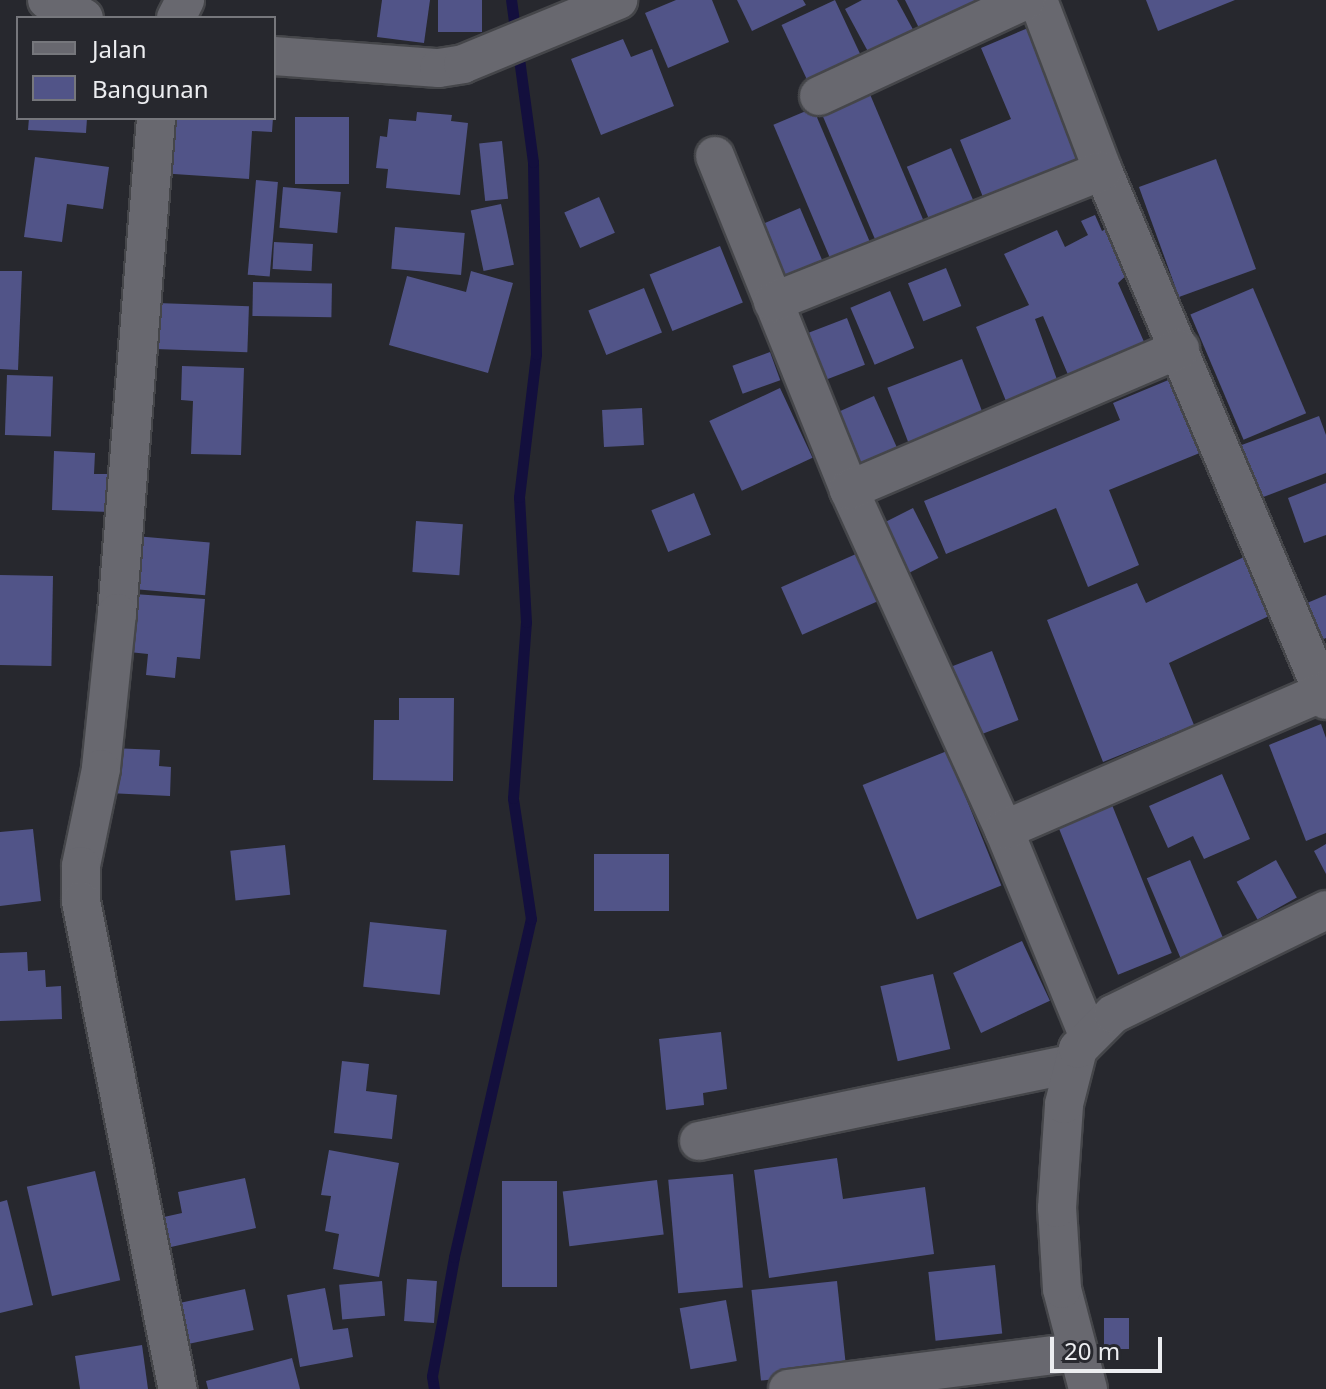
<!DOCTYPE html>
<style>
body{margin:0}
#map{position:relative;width:1326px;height:1389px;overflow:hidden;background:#27282e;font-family:"Noto Sans",sans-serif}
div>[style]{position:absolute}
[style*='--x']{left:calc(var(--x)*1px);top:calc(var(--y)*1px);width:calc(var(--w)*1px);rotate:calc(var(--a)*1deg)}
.stream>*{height:11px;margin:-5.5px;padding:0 5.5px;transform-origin:5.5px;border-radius:5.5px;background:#130f3d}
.building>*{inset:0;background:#515488;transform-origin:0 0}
.roads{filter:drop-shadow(2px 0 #45464a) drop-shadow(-2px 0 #45464a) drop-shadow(0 2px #45464a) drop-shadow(0 -2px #45464a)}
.minor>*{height:38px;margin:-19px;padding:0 19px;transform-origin:19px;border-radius:19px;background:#68686f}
span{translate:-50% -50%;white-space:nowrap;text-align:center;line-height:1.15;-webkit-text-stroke:8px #27282e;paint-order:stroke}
.legend{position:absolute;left:16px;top:16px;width:260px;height:104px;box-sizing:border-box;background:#27282e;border:2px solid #76777c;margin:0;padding:10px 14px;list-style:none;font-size:24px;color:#ecedf0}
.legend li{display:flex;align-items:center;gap:16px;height:40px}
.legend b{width:40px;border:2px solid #76777c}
.scale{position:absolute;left:1050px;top:1337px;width:112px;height:36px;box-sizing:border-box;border:4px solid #ecedf0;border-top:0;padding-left:10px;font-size:24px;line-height:28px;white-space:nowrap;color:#ecedf0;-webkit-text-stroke:6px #27282e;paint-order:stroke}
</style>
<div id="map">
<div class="stream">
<div style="--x:434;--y:1389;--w:13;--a:-99"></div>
<div style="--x:432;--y:1376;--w:121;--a:-79.5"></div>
<div style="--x:454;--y:1257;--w:347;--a:-77.2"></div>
<div style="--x:531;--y:919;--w:122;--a:-98.5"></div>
<div style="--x:513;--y:798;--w:176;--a:-85.8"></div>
<div style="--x:526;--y:622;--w:125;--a:-93.2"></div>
<div style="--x:519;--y:497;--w:144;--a:-83.2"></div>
<div style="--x:536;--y:354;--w:192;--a:-90.9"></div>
<div style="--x:533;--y:162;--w:163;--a:-97.7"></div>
</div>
<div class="building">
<div style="clip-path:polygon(382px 0,430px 0,424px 43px,377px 37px)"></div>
<div style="left:438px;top:0;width:44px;height:32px"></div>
<div style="clip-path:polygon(676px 0,712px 0,729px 42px,668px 68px,645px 13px)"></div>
<div style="clip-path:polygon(737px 0,803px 0,806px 5px,752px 31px)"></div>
<div style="left:835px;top:0;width:70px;height:59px;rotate:65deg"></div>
<div style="clip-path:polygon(862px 0,897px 0,916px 35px,872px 59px,845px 9px)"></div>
<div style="clip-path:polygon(905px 0,982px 0,921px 32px)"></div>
<div style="clip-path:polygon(1146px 0,1235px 0,1158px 31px)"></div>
<div style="clip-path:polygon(1028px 28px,1085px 166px,987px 207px,960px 140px,1011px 119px,981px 48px)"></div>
<div style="clip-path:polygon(623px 39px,631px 57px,652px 49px,674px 106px,601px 135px,571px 59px)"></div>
<div style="left:869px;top:92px;width:152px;height:52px;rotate:67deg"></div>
<div style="left:813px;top:108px;width:156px;height:43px;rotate:67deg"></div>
<div style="clip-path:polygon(417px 112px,452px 115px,451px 121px,468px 123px,460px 195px,386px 188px,388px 169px,376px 168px,380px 136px,387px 137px,389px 119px,416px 121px)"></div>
<div style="left:295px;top:117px;width:54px;height:67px"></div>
<div style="clip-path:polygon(29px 118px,87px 118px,86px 133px,28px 130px)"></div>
<div style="clip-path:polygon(163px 118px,273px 118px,272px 132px,252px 131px,249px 179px,159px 173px)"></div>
<div style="left:502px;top:141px;width:58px;height:23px;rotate:84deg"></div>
<div style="left:951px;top:148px;width:69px;height:48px;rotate:67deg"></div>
<div style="clip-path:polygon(35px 157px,109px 167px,103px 209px,67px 204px,62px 242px,24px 237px)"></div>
<div style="left:1216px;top:159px;width:117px;height:82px;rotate:70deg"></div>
<div style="left:256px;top:180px;width:22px;height:95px;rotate:5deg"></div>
<div style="left:283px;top:187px;width:58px;height:41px;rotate:5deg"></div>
<div style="left:599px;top:197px;width:39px;height:38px;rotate:66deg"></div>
<div style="left:501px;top:204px;width:62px;height:31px;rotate:78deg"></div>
<div style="left:800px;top:208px;width:69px;height:52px;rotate:67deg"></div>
<div style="clip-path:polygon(1095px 215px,1102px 231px,1108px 228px,1130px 272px,1118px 283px,1145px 344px,1069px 377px,1043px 316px,1035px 319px,1059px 385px,1008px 406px,976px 327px,1029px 305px,1004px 254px,1057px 230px,1065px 247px,1088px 235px,1081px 221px)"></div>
<div style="left:395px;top:227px;width:70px;height:42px;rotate:5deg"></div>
<div style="left:274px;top:242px;width:39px;height:27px;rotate:3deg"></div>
<div style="left:720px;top:246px;width:61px;height:76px;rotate:68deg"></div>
<div style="left:946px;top:268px;width:41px;height:41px;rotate:68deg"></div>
<div style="clip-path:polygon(0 271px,22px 271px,18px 370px,0 369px)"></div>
<div style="clip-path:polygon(471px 271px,513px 283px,488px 373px,389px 345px,407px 276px,466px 292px)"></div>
<div style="left:253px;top:282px;width:79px;height:34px;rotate:1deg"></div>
<div style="left:644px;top:288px;width:48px;height:60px;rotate:68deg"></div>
<div style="left:1253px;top:288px;width:136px;height:68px;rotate:67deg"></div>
<div style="left:890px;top:291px;width:62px;height:43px;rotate:67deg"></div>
<div style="left:157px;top:303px;width:92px;height:46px;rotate:2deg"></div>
<div style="left:847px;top:318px;width:50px;height:53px;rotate:69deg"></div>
<div style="left:770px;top:352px;width:30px;height:40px;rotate:70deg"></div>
<div style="left:962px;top:359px;width:63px;height:80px;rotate:69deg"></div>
<div style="clip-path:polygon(182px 366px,244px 368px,241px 455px,191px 454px,193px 401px,181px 400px)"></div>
<div style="left:7px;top:375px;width:46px;height:60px;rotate:2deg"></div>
<div style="clip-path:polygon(1178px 376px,1207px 450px,1109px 490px,1139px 565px,1088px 587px,1056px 508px,946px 554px,924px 501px,1120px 420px,1113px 403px)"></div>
<div style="left:780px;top:388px;width:77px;height:78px;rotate:65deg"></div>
<div style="left:874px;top:396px;width:67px;height:43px;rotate:66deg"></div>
<div style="left:642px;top:408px;width:37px;height:40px;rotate:87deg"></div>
<div style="clip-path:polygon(1319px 416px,1326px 435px,1326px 473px,1258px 499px,1239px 446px)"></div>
<div style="clip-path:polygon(54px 451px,95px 453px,94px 474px,111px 474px,110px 512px,52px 510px)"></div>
<div style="clip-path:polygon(1326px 483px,1326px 535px,1304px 543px,1288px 498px)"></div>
<div style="left:694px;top:493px;width:45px;height:46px;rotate:68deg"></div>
<div style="left:913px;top:508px;width:56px;height:41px;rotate:63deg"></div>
<div style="left:416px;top:521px;width:47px;height:51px;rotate:4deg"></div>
<div style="left:135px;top:536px;width:75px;height:53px;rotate:5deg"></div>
<div style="left:856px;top:554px;width:52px;height:82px;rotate:66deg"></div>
<div style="clip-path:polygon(1244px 557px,1271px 615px,1169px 663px,1194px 725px,1103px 762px,1047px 620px,1137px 583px,1146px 603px)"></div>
<div style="left:0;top:575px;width:53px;height:90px;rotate:1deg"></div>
<div style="clip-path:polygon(134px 594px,205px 599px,200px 659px,177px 657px,175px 678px,146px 675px,148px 654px,129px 652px)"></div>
<div style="clip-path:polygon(1326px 595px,1326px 638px,1314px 643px,1300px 606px)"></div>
<div style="left:992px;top:651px;width:74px;height:44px;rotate:69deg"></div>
<div style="clip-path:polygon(399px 698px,454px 698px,453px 781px,373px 780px,374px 720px,399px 720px)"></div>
<div style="clip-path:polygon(1321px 724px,1326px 738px,1326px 833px,1306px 841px,1269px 745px)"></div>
<div style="clip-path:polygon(111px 748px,160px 750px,159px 766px,171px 767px,170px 796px,108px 793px)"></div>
<div style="left:947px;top:751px;width:145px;height:91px;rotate:68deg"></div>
<div style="clip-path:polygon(1222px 774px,1250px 839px,1204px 859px,1193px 836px,1168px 848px,1149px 806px)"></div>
<div style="left:1110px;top:800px;width:165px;height:58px;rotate:68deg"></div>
<div style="clip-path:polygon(33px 829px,41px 901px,0 906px,0 832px)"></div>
<div style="clip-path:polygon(1326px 844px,1326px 874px,1314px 851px)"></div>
<div style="left:285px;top:845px;width:50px;height:55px;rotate:84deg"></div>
<div style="left:594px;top:854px;width:75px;height:57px"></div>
<div style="left:1190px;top:860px;width:89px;height:47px;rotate:67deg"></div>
<div style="left:1276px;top:860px;width:43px;height:45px;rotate:61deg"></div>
<div style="left:370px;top:922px;width:77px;height:65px;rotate:6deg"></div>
<div style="left:1022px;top:941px;width:66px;height:76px;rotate:65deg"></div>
<div style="clip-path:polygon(27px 952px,28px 971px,45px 970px,46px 987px,61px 986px,62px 1019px,0 1021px,0 953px)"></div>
<div style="left:933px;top:974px;width:77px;height:54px;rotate:77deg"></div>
<div style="clip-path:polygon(721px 1032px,727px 1089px,703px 1093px,704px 1105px,666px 1110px,659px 1039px)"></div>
<div style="clip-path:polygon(342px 1061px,369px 1064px,366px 1091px,397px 1095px,392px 1139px,334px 1133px)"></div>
<div style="clip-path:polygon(329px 1150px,399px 1163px,379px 1277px,333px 1269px,339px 1234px,325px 1231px,331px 1196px,321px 1195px)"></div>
<div style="clip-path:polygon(837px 1158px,843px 1199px,925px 1187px,934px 1254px,769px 1278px,754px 1170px)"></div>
<div style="left:95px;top:1171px;width:112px;height:70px;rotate:77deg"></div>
<div style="left:733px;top:1174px;width:114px;height:65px;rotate:85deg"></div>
<div style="clip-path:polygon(245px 1178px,256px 1228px,171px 1247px,164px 1217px,182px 1213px,178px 1192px)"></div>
<div style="left:657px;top:1180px;width:55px;height:95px;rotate:83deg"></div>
<div style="left:557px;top:1181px;width:106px;height:55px;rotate:90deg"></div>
<div style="clip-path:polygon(7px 1200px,33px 1305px,0 1313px,0 1202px)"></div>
<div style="left:995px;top:1265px;width:69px;height:67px;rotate:84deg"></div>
<div style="left:407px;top:1279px;width:30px;height:42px;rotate:4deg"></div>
<div style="left:382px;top:1281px;width:35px;height:43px;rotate:85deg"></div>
<div style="left:837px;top:1281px;width:91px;height:86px;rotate:84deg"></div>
<div style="clip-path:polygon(325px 1288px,333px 1330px,348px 1328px,353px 1357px,300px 1367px,287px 1295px)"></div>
<div style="left:245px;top:1289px;width:42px;height:67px;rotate:78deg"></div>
<div style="left:726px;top:1300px;width:62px;height:47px;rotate:80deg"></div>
<div style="left:1104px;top:1318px;width:25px;height:31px"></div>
<div style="clip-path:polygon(142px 1345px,148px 1389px,80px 1389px,75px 1356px)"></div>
<div style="clip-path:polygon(292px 1358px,300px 1389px,208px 1389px,206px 1381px)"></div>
</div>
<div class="roads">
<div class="minor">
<div style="--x:47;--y:0;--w:41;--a:25.9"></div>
<div style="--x:1038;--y:0;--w:183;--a:69.2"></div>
<div style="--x:1103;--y:171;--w:574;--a:67.14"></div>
<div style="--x:176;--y:18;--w:20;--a:-63"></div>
<div style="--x:274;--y:56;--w:165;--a:4.2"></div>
<div style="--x:439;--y:68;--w:24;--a:-9"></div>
<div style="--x:463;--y:64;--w:168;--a:-22.4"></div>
<div style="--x:819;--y:96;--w:228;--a:-24.9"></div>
<div style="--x:156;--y:118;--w:497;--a:94.5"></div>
<div style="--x:117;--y:613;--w:157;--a:95.9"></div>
<div style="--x:101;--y:769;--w:99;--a:101.7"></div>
<div style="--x:81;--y:866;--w:35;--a:90"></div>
<div style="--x:81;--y:901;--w:498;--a:78.8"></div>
<div style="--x:715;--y:156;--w:360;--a:68.1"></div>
<div style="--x:849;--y:490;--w:374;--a:65.5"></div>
<div style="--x:1004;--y:830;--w:222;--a:67.7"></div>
<div style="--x:773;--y:302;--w:355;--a:-21.7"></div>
<div style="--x:849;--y:490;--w:360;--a:-23.1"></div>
<div style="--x:1004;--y:830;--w:348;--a:-23.4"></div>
<div style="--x:699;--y:1141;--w:380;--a:-11.7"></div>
<div style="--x:788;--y:1389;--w:291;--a:-7.3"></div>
<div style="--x:1088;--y:1389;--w:103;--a:-104.6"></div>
<div style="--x:1062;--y:1289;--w:81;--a:-93.5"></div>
<div style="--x:1057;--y:1208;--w:104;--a:-86.1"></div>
<div style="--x:1064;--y:1104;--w:57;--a:-75.7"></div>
<div style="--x:1078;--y:1049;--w:49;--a:-45"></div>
<div style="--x:1113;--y:1014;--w:237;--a:-26"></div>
</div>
</div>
<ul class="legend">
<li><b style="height:10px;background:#68686f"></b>Jalan</li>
<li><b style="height:22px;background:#515488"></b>Bangunan</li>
</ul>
<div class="scale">20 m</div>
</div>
